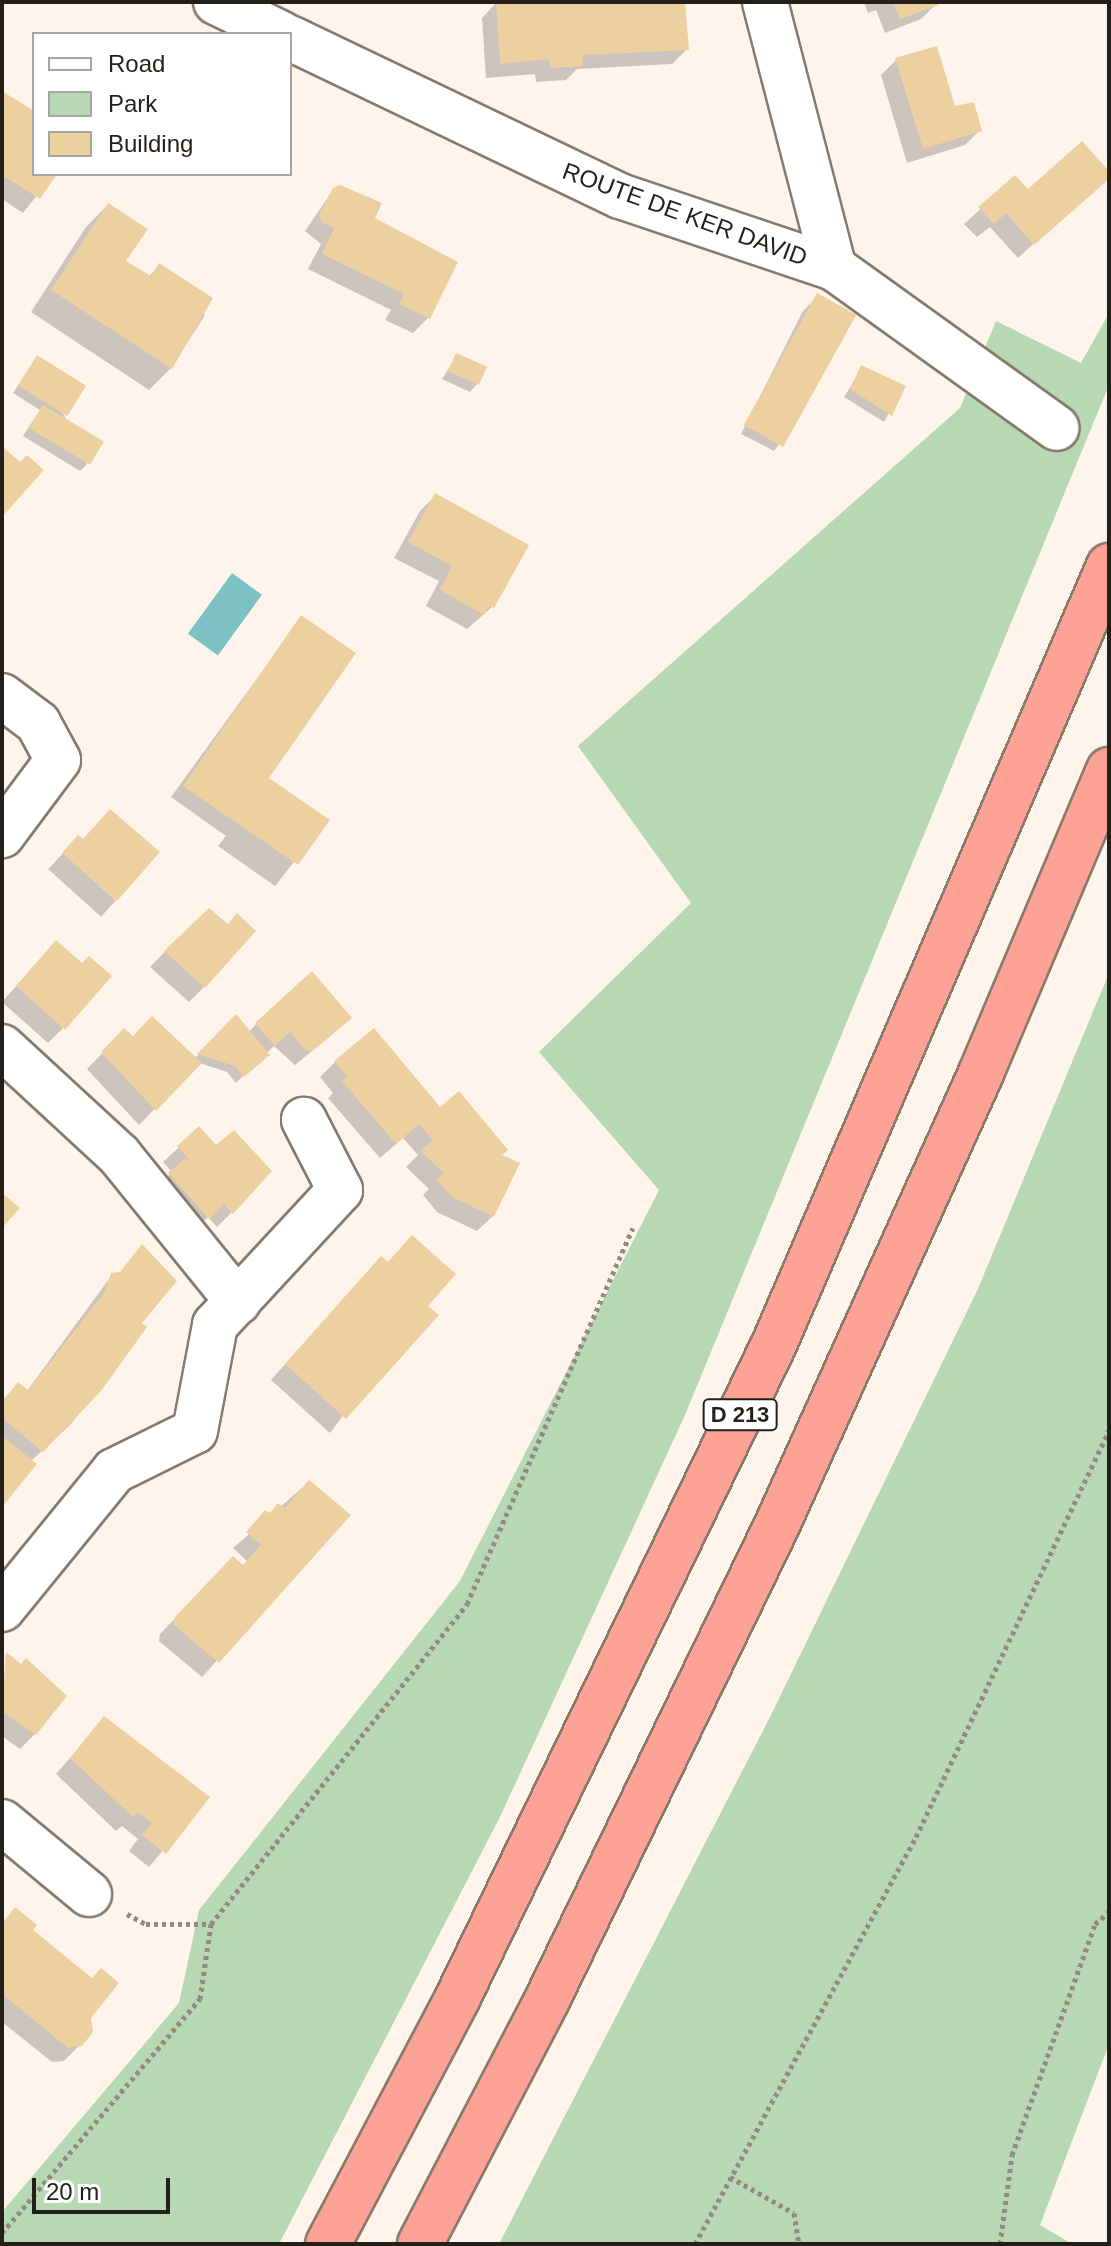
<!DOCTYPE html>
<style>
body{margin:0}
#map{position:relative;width:1111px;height:2246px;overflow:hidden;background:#fef4ec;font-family:Helvetica,sans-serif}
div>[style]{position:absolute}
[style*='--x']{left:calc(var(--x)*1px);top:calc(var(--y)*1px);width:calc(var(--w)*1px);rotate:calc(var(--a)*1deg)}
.green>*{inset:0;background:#b6d8b3}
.water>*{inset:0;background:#7cc2c5;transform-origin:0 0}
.shadow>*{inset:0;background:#0003;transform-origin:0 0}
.building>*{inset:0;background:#edd0a0;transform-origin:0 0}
.path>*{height:5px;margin-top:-2.5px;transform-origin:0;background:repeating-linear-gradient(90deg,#928b84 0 4px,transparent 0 8px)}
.roads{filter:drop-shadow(2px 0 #87796c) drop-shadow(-2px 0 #87796c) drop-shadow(0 2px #87796c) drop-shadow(0 -2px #87796c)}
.minor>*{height:44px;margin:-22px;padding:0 22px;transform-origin:22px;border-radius:22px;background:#fff}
.trunk>*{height:44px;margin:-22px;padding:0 22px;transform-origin:22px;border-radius:22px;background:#fea296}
span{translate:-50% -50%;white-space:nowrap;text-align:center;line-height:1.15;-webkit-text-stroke:6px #fff;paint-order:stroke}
.shield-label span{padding:2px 6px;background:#fff;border:2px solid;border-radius:6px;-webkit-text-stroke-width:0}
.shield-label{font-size:22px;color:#241f1a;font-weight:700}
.street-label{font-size:24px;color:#241f1a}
.frame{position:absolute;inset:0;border:4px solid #241f1a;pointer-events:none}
.legend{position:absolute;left:32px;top:32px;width:260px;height:144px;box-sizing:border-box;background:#fff;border:2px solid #a7a5a3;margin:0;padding:10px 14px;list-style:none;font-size:24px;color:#241f1a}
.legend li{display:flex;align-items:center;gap:16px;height:40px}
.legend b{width:40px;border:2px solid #a7a5a3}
.scale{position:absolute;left:32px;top:2178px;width:138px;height:36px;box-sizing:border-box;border:4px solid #241f1a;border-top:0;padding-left:10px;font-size:24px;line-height:28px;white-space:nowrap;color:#241f1a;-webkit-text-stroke:6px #fff;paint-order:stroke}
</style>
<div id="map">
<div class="green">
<div style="clip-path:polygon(1109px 313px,1109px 385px,685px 1415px,500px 1817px,279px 2244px,2px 2244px,2px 2212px,179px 2003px,199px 1910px,460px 1581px,659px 1190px,539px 1052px,691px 903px,578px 746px,960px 408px,996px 321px,1081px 363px)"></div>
<div style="clip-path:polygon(1109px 973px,1109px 2044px,1040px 2225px,1072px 2244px,499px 2244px,770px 1717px,977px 1291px)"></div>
</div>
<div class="water">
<div style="left:232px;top:573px;width:37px;height:75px;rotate:36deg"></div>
</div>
<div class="shadow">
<div style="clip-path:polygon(497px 2px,683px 2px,687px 49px,672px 64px,577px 69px,566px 80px,536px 82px,535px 74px,486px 78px,482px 18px)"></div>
<div style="clip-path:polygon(864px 2px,936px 2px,936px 4px,921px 19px,885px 33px,876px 10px,868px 13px)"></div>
<div style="clip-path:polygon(896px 60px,980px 130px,965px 145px,907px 163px,881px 75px)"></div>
<div style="clip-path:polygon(2px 94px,34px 114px,34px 174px,54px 174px,23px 213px,2px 199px)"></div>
<div style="clip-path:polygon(1109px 174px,1018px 258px,990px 227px,977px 237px,964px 224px,1015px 178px,1028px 191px)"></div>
<div style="clip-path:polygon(333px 190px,373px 219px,428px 318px,413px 333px,385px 320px,391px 310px,308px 269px,321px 244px,305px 231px)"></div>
<div style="clip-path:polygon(108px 205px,123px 262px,148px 277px,160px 265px,205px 315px,171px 368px,149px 390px,31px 312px,86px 227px)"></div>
<div style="clip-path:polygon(818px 296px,854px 315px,799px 418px,774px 451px,741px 434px,803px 311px)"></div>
<div style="clip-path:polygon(457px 356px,477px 384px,470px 392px,442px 379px)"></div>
<div style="clip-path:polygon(37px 358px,87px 464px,80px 471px,23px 436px,40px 410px,13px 393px)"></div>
<div style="clip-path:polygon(862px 368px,903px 387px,884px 422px,844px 397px)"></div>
<div style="clip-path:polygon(435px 496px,492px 607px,467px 629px,426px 606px,439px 581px,394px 558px,420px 511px)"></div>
<div style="clip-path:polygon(301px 618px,266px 779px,327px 820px,275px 886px,218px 846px,226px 836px,171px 797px)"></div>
<div style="left:63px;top:853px;width:71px;height:22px;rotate:42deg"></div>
<div style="clip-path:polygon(178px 938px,204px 987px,189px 1002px,150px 967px)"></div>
<div style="clip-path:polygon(41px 958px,82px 966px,63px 1028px,48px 1043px,2px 1002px)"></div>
<div style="clip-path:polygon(236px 1017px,249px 1032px,256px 1024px,334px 1033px,295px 1065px,274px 1046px,236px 1083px,227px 1072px,199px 1063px,139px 1125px,87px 1069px,124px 1031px,133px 1039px,194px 1059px)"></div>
<div style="clip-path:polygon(335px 1062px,440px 1110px,499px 1156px,493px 1216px,477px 1231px,437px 1212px,423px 1195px,429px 1189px,406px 1167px,418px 1155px,403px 1138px,380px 1158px,328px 1098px,333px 1093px,320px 1077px)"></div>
<div style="clip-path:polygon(199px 1129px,232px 1212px,217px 1227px,208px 1217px,192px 1232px,154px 1189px,172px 1172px,163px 1162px)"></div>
<div style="clip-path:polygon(112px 1275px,144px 1327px,71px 1424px,31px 1461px,2px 1504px,2px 1401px,18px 1384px,27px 1391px)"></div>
<div style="clip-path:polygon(353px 1288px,425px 1306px,330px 1433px,271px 1380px)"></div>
<div style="clip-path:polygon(309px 1482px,348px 1515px,202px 1677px,159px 1641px,160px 1634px,218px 1574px,242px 1566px,247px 1561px,233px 1548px)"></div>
<div style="clip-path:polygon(6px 1655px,20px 1666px,35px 1734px,20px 1749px,2px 1736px)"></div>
<div style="clip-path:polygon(104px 1719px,207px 1798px,149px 1867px,129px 1851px,138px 1839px,122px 1826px,116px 1831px,56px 1774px)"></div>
<div style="clip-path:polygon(16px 1910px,89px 2017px,80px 2045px,64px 2061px,52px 2062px,2px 2022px,2px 1924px)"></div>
</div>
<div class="building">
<div style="clip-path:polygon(496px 2px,685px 2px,689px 50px,583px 55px,583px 66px,551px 68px,549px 59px,500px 64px)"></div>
<div style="clip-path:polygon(893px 2px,938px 2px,939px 5px,900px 19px)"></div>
<div style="clip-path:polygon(937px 46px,955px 106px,974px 102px,982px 131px,923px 149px,895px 58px)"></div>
<div style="clip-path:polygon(2px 91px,34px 111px,34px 174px,57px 174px,40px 199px,2px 175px)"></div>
<div style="clip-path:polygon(1082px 141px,1109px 171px,1109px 179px,1034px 245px,1006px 213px,994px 224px,978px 207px,1015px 175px,1028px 189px)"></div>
<div style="clip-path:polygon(340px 185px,382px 203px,375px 218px,458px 262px,430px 319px,399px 304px,404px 294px,322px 254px,334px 228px,321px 222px,319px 214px,333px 188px)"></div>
<div style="clip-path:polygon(108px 203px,148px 229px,126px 261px,151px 276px,159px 263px,213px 298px,172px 369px,51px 290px)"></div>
<div style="left:817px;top:293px;width:45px;height:151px;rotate:29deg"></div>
<div style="left:456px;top:353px;width:34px;height:20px;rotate:24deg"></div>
<div style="left:37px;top:355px;width:58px;height:36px;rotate:32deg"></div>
<div style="clip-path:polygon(861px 365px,906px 386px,892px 416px,850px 389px)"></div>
<div style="left:43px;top:405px;width:71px;height:27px;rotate:31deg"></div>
<div style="clip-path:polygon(2px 446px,20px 462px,27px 455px,44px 470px,2px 517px)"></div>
<div style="clip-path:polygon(435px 493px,529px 545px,494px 608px,489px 606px,484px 615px,440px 590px,452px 566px,408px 542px)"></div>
<div style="clip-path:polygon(301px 615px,356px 653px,269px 778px,330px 820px,298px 865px,183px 786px)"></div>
<div style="clip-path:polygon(110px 809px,160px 852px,117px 901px,62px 853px,78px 835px,83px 839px)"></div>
<div style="clip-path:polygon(209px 908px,228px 924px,237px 913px,256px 931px,205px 988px,164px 951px)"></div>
<div style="clip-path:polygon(56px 940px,82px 963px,89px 956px,112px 976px,65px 1030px,16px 986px)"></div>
<div style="clip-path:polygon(312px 971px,352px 1018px,312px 1051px,305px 1050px,290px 1032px,275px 1046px,255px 1023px)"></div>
<div style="clip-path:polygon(236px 1014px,270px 1055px,244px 1077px,235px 1066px,197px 1054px)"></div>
<div style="clip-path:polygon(152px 1016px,202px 1063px,156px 1111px,101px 1052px,124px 1028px,133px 1036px)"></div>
<div style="clip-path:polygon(374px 1028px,440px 1107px,459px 1091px,508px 1150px,502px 1155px,520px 1163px,494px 1217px,452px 1197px,436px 1179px,444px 1173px,420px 1151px,433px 1140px,419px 1124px,396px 1144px,342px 1081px,347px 1077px,334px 1061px)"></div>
<div style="clip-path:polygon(199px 1126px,216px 1145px,234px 1130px,272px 1171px,233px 1214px,224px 1204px,209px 1219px,168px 1173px,186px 1158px,194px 1165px,177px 1146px)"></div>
<div style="clip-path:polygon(2px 1193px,20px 1208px,2px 1228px)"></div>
<div style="clip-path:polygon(412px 1235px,456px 1274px,428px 1306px,439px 1315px,346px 1419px,285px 1364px,381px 1256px,388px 1262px)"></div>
<div style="clip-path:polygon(142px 1244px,177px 1281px,142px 1323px,147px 1327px,101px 1391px,43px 1452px,2px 1418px,2px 1402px,18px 1382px,28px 1390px,104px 1293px,111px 1273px,120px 1272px)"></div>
<div style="clip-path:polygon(2px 1436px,37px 1464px,2px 1507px)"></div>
<div style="clip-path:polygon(309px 1480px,351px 1515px,219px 1663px,174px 1625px,175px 1617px,233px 1556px,243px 1565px,261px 1545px,246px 1532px,265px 1510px,270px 1513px,278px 1503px,285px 1508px)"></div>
<div style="clip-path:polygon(6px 1652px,21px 1664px,26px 1658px,67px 1696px,36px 1735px,2px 1712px)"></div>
<div style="clip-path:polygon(104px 1716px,210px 1797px,166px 1854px,142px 1835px,152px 1823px,137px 1812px,133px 1817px,70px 1758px)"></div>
<div style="clip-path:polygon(15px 1907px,37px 1925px,33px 1930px,92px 1978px,101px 1968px,119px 1983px,91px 2018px,93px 2032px,82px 2046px,68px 2048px,2px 1994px,2px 1924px)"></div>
</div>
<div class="path">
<div style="--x:127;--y:1914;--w:21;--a:28"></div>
<div style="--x:146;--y:1924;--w:65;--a:0"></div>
<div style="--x:730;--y:2177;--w:73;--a:29.4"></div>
<div style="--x:794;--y:2213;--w:31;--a:81"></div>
<div style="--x:2;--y:2233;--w:307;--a:-49.8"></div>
<div style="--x:200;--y:1999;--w:76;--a:-81.7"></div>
<div style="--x:211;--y:1924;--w:410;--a:-51.3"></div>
<div style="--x:467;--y:1604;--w:411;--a:-66.2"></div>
<div style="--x:695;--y:2244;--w:463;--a:-61.5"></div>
<div style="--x:916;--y:1837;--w:450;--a:-64.6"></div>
<div style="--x:1000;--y:2244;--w:90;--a:-82.3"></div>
<div style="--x:1012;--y:2155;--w:245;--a:-70.2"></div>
<div style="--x:1095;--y:1924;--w:18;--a:-41"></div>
</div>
<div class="roads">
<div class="minor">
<div style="--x:216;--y:2;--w:73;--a:25.9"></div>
<div style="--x:765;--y:2;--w:275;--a:75.5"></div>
<div style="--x:290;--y:38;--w:366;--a:25.6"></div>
<div style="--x:620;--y:196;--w:226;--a:18.6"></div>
<div style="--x:834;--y:268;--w:274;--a:35.7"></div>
<div style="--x:2;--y:696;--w:45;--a:36.9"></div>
<div style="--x:38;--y:723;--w:42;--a:61.6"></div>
<div style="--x:58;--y:760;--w:94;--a:126.7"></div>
<div style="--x:2;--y:1047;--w:159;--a:42.7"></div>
<div style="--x:119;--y:1155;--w:189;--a:51"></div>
<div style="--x:2;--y:1609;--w:178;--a:-50.9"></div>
<div style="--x:114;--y:1471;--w:90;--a:-26.3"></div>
<div style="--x:195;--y:1431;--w:108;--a:-79.3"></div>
<div style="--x:215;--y:1325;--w:184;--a:-47.2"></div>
<div style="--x:340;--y:1190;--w:79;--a:-117.2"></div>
<div style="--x:2;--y:1822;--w:113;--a:39.6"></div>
</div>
<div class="trunk">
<div style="--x:328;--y:2244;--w:279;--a:-62.2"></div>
<div style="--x:458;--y:1997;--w:728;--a:-64.17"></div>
<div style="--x:775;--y:1342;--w:845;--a:-66.71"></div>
<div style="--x:420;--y:2244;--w:275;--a:-62.5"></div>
<div style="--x:547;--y:2000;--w:528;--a:-64.16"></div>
<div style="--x:777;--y:1525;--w:496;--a:-65.7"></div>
<div style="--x:981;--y:1073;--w:329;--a:-67.1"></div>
</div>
</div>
<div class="shield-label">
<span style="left:740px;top:1415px">D 213</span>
</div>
<div class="street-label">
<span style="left:685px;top:214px;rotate:20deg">ROUTE DE KER DAVID</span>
</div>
<div class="frame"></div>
<ul class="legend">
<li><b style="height:10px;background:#fff"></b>Road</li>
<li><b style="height:22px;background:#b6d8b3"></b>Park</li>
<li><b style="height:22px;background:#edd0a0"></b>Building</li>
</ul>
<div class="scale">20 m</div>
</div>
